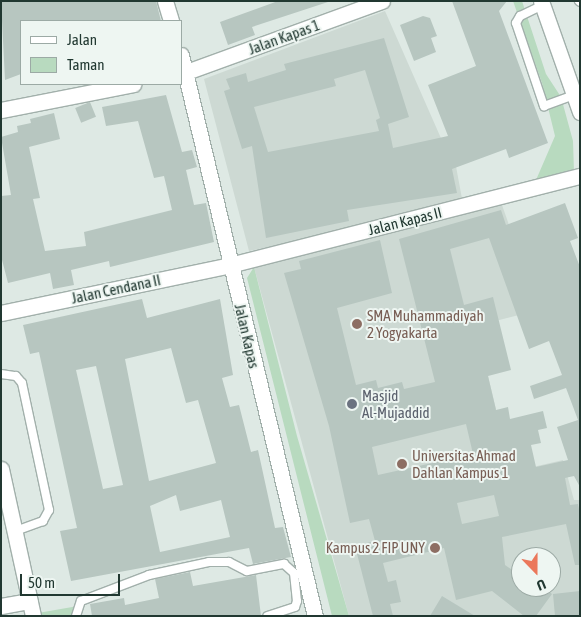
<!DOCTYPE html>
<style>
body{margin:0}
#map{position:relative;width:581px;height:617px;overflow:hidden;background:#dee9e4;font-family:"Asap Condensed",sans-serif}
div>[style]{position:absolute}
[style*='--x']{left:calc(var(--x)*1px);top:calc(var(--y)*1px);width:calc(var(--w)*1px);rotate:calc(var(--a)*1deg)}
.built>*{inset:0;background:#cdd9d3}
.green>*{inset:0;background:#b8dabf}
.building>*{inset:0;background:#b7c6c0;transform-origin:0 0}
.roads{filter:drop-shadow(1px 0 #a2b0ab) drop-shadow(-1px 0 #a2b0ab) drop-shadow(0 1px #a2b0ab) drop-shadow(0 -1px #a2b0ab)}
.lane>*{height:8px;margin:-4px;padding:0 4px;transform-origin:4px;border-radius:4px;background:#fff}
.street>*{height:15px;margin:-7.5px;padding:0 7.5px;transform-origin:7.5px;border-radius:7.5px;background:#fff}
.secondary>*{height:15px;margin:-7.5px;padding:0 7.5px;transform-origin:7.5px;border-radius:7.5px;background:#fff}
.dots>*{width:14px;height:14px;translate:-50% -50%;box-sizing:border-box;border:2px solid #eef6f2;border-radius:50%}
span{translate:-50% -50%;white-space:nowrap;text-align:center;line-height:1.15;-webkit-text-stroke:4px #eef6f2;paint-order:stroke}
.street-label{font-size:15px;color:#213831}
.education-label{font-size:15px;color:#785e54}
.left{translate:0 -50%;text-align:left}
.right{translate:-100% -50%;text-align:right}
.worship-label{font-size:15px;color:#5b616d}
.frame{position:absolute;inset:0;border:2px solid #213831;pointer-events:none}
.legend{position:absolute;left:20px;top:20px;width:162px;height:65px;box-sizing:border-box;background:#eef6f2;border:1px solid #9caaa5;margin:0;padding:6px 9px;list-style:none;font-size:15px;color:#213831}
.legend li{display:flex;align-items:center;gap:10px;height:25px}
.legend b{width:25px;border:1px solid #9caaa5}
.north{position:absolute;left:511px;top:547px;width:50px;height:50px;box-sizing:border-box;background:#eef6f2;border:1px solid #9caaa5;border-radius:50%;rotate:158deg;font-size:14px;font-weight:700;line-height:20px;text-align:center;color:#213831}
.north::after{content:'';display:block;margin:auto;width:18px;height:22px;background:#eb785b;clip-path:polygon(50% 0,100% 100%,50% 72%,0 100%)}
.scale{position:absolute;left:20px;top:574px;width:100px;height:22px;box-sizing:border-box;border:2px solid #213831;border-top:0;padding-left:6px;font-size:15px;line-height:18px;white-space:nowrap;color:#213831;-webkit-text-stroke:4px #eef6f2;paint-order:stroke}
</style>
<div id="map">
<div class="built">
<div style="clip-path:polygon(385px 11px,451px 161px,455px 161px,463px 204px,249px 251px,204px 79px)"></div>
<div style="clip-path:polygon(evenodd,502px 205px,539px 310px,476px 326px,496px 409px,488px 411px,533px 467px,563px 460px,574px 500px,580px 500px,580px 616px,349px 616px,254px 267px,502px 205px,521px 557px,551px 557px,551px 587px,521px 587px,521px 557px)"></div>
</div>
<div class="green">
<div style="clip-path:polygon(513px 1px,522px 1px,546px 74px,561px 97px,573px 141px,574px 172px,536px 180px,555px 136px,542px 83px)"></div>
<div style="clip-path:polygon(254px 267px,297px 436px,349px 616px,332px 616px,247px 278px)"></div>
<div style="clip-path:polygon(78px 606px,81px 616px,38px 616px,38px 613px)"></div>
</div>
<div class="building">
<div style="clip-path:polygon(1px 1px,156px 1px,161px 21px,21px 21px,21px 74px,5px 80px)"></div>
<div style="clip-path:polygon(278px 1px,328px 2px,252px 27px,255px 35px,228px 45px,220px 22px)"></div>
<div style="clip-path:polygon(evenodd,452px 1px,507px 1px,499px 11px,548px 143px,509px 158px,506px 149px,452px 169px,457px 193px,347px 210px,349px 221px,266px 238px,252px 146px,242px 149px,224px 91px,230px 89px,226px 79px,246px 73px,248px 82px,286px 70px,284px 64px,384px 38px,409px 117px,388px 124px,393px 148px,448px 136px,428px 85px,476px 66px,452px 1px,365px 70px,380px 118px,376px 120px,379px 131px,268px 152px,254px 107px,336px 86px,334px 79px,365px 70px)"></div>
<div style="clip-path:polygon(423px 16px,430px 18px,437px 36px,431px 38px,436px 52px,414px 61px,400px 25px)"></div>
<div style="clip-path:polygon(166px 95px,182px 152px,192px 150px,197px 167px,186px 170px,194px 205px,206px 203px,214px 242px,110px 267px,109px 261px,71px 270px,74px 285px,53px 289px,50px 273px,8px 283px,1px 256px,1px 196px,11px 195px,1px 137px,18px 132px,17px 126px,31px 123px,30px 119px,54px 113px,60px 139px,29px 147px,40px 198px,33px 199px,45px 251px,86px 246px,84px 232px,172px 210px,164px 176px,154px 178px,138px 121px,106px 126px,102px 107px)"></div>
<div style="left:90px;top:102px;width:16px;height:16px;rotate:68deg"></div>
<div style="clip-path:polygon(evenodd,565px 203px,578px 238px,570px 241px,580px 267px,580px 487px,574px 476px,565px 478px,570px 505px,578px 504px,580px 514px,580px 565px,575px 565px,566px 524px,502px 537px,505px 565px,521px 576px,521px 587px,543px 587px,552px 594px,536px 616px,524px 616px,492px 591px,456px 600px,444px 548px,383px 563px,388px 582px,396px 580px,401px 602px,390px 604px,393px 616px,373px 616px,355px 546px,375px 541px,369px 519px,350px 523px,329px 426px,284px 273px,301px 269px,299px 261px,380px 240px,392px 293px,337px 308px,356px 385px,376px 380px,378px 388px,402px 382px,404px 389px,435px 382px,399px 239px,501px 210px,506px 225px,565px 203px,489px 238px,529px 349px,549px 341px,562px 375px,530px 386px,534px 399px,566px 388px,578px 420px,557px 427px,568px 460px,536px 467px,531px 445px,541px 443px,538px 430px,547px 428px,543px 411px,510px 419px,508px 407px,496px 410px,488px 376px,511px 370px,493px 297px,464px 305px,450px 249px,489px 238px,565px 203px,466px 424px,473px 454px,378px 475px,372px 447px,466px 424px,565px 203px,494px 495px,499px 516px,462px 524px,457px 503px,494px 495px)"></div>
<div style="clip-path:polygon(evenodd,142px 299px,147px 318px,220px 299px,233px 375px,222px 378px,230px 407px,239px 405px,251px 452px,258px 450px,275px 528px,283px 527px,291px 557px,253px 564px,249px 548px,71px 581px,60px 531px,77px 528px,39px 352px,30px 354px,23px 325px,142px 299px,171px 348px,186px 403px,198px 400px,216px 463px,149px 481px,125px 359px,171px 348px,142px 299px,96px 366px,123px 485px,103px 489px,76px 370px,96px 366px,142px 299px,176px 495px,180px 511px,221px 500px,230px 537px,160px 552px,150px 506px,176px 495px)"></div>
<div style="clip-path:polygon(190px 572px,193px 586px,256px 575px,261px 616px,92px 616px,90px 604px,124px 598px,125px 605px,159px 598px,155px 579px)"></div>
<div style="clip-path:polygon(580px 591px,580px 615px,555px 616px,553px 594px)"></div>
<div style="clip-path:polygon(442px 596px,475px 616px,430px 616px)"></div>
</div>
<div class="roads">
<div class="lane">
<div style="--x:579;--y:1;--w:1;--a:45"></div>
<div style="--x:543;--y:5;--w:25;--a:154"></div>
<div style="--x:520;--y:16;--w:8;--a:120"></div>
<div style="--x:516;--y:23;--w:88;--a:71.4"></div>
<div style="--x:544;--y:106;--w:32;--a:-20"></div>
<div style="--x:1;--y:374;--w:15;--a:8"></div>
<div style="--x:16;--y:376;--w:9;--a:49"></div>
<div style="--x:22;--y:383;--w:130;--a:78"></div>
<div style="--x:49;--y:510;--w:13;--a:119"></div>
<div style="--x:43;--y:521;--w:30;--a:160"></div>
<div style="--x:76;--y:616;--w:16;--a:-72"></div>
<div style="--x:81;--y:601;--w:73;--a:-20.9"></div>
<div style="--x:149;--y:575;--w:61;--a:-12.2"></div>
<div style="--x:209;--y:562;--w:20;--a:0"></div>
<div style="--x:229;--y:562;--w:20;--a:27"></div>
<div style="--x:247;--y:571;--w:38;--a:-11"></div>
<div style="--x:284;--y:564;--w:13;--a:42"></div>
<div style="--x:294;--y:573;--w:28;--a:84"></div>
<div style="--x:297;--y:601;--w:6;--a:108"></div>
<div style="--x:295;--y:607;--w:29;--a:162"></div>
</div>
<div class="street">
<div style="--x:165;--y:1;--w:21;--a:73"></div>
<div style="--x:181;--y:55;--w:577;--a:76.57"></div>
<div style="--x:181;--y:74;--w:214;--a:-20"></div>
<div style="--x:1;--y:110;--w:135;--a:-11.1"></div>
<div style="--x:1;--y:313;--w:234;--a:-11.8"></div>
<div style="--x:230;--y:265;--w:361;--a:-14.3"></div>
<div style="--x:1;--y:606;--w:29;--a:-10"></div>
</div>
<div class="secondary">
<div style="--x:541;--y:1;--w:118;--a:70.6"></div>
<div style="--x:1;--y:469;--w:150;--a:77.7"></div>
</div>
</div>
<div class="dots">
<div style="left:357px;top:324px;background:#8d6e63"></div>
<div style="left:352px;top:404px;background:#6b7280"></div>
<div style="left:402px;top:464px;background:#8d6e63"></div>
<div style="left:435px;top:548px;background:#8d6e63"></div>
</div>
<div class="street-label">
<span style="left:284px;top:37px;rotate:-20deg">Jalan Kapas 1</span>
<span style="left:405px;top:221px;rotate:-14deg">Jalan Kapas II</span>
<span style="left:116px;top:289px;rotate:-12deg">Jalan Cendana II</span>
<span style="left:247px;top:336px;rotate:77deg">Jalan Kapas</span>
</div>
<div class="education-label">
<span class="left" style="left:367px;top:324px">SMA Muhammadiyah<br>2 Yogyakarta</span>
<span class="left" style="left:412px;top:464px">Universitas Ahmad<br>Dahlan Kampus 1</span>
<span class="right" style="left:425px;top:548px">Kampus 2 FIP UNY</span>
</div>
<div class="worship-label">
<span class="left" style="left:362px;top:404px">Masjid<br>Al-Mujaddid</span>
</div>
<div class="frame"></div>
<ul class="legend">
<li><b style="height:6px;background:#fff"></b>Jalan</li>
<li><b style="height:14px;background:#b8dabf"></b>Taman</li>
</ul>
<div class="north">U</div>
<div class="scale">50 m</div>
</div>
